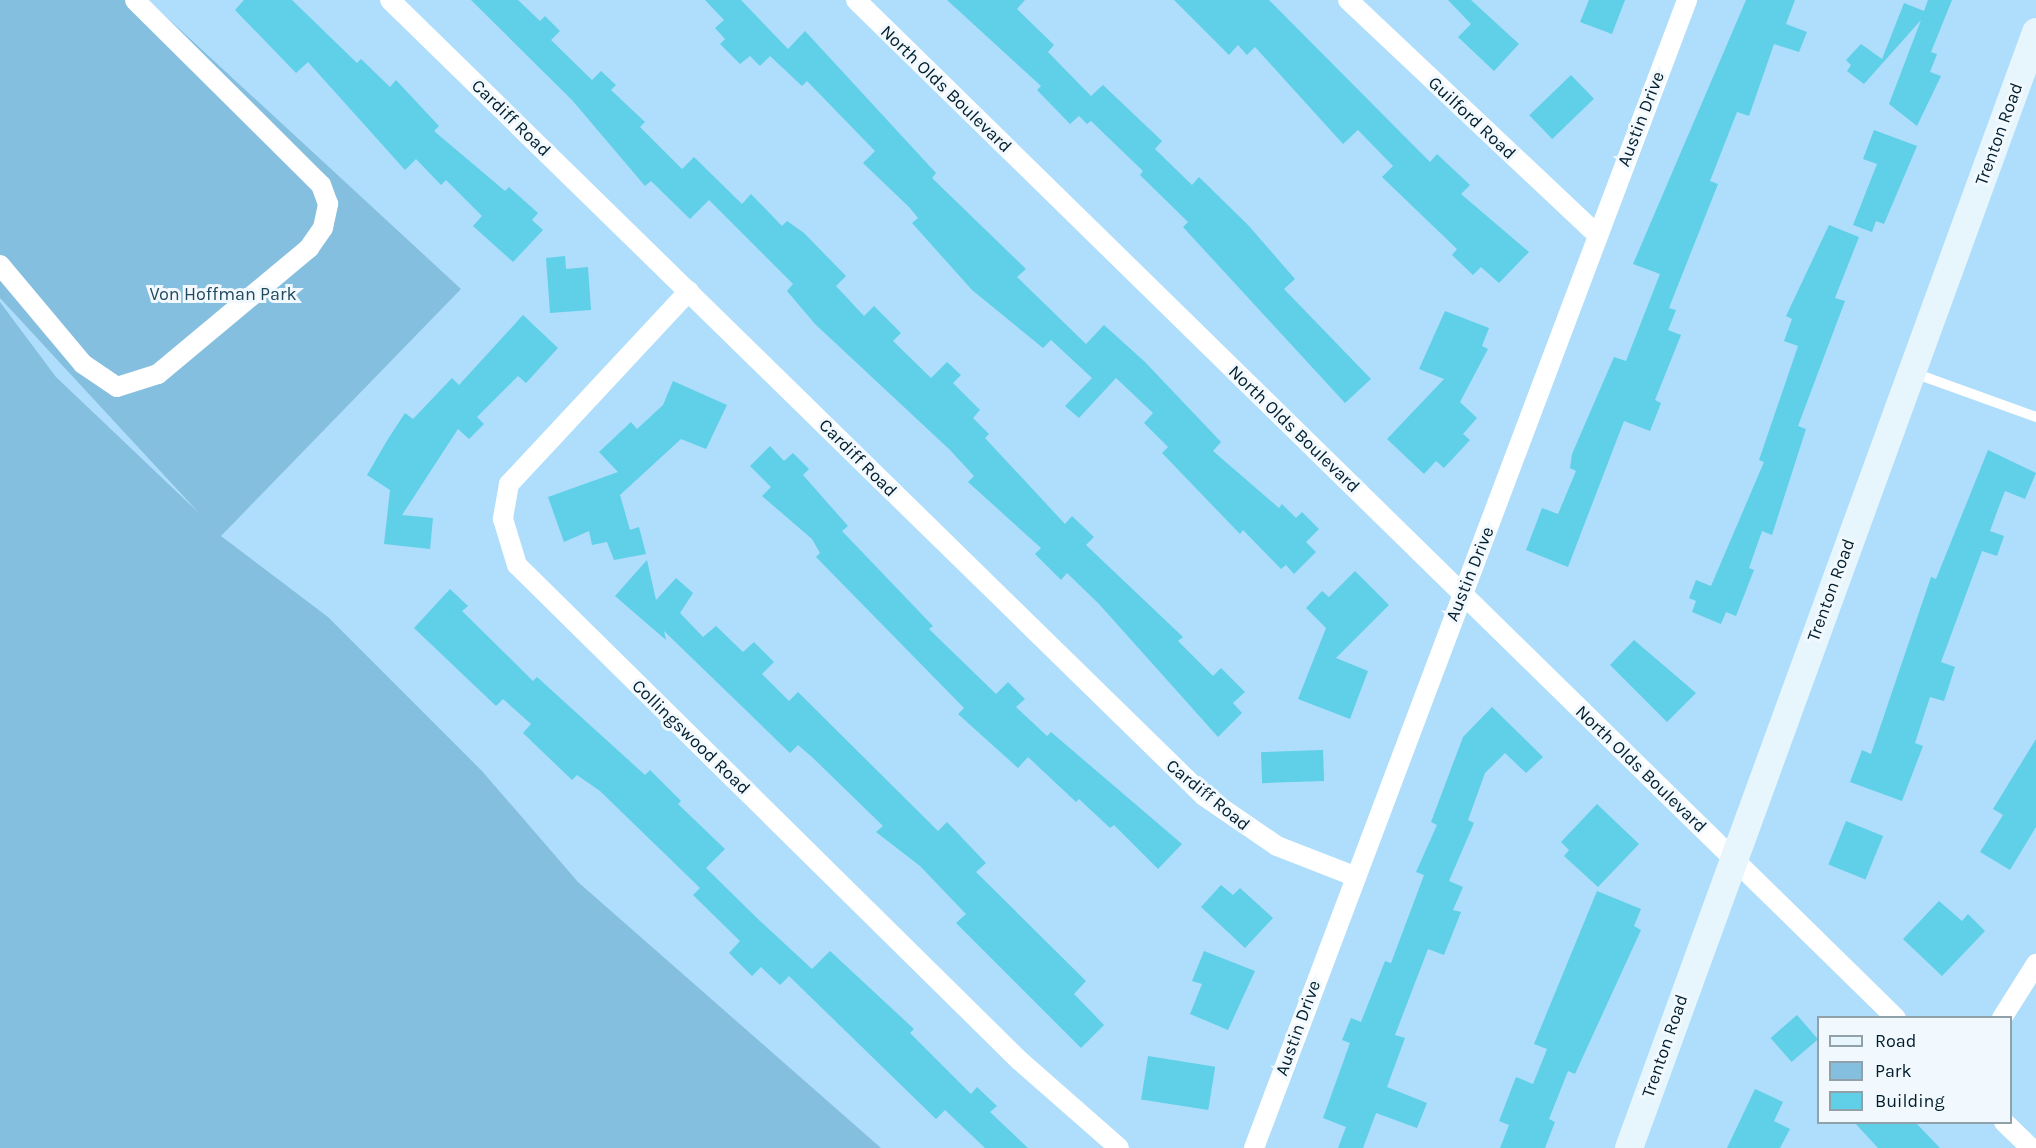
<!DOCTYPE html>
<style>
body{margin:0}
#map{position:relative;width:2036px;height:1148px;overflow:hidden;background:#aedefb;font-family:Karla,sans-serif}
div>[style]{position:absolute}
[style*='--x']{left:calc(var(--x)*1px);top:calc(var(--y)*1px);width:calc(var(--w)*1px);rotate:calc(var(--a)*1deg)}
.green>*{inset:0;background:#85bfe0}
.building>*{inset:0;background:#60cfe8;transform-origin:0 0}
.lane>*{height:10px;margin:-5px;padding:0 5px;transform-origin:5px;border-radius:5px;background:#fff}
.street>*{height:20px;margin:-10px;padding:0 10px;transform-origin:10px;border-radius:10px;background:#fff}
.secondary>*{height:28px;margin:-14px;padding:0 14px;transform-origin:14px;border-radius:14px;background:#e7f5fd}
span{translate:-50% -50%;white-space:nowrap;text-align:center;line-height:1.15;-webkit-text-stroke:6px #f1f9fe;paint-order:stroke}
.street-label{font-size:18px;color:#021d2b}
.park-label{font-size:18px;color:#22495e}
.legend{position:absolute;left:1817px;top:1016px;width:195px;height:108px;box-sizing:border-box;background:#f1f9fe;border:2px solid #91a1aa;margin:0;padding:8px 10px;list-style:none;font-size:18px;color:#021d2b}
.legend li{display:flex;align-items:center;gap:12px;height:30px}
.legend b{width:30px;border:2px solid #91a1aa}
</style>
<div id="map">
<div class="green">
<div style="clip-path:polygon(0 0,148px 0,461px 289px,221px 536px,328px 617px,482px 771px,578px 882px,881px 1148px,0 1148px,0 302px,56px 377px,199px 513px,0 298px)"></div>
</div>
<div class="building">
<div style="clip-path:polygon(244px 0,292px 0,357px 63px,361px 59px,390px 87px,396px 80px,439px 126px,434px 131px,505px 191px,509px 187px,538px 213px,532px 220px,543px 230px,513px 262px,473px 226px,482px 216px,446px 180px,441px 185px,416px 159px,405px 170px,308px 62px,296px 73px,235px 10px)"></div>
<div style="clip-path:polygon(471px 0,518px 0,540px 21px,545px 16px,560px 31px,551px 40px,592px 80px,601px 71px,616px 85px,611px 90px,645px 122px,640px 127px,682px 169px,694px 157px,742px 204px,751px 194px,782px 226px,787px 221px,804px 233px,846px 276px,836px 286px,864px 316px,874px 306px,901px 333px,893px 341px,931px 378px,947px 362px,961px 375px,953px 383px,980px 410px,973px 418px,989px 434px,985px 438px,1065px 524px,1072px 516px,1094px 537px,1086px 545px,1183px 637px,1178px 641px,1213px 676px,1221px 668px,1245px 692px,1233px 703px,1242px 713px,1218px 737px,1099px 604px,1067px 573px,1061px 580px,1035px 554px,1041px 548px,968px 482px,974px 476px,950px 450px,815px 324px,787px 291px,793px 284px,709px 200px,690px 219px,651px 181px,645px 186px,572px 100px)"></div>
<div style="clip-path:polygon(705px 0,741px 0,788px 49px,805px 31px,936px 173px,932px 178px,1026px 269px,1017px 277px,1086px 344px,1104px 325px,1145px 362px,1221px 442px,1213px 451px,1279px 508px,1282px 504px,1296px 518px,1302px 512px,1319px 529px,1306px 542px,1316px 552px,1294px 574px,1286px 565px,1281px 569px,1243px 530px,1240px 534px,1162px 453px,1168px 447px,1144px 423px,1153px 413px,1116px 378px,1079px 418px,1065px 406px,1092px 378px,1051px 340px,1043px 348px,972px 290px,912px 223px,918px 218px,909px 207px,863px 163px,875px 151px,807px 81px,802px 86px,770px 56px,760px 66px,750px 56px,740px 64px,720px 44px,725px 39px,715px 28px,724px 20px)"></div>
<div style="clip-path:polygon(947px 0,1025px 0,1017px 9px,1054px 45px,1048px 52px,1091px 96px,1103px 85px,1162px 141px,1155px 149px,1192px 185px,1199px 177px,1248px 225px,1295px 279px,1284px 289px,1371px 379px,1345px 403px,1183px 227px,1188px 222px,1140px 175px,1143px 171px,1091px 121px,1087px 124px,1079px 116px,1070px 124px,1037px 90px,1041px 86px)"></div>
<div style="clip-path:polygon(1174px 0,1269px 0,1430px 162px,1437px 154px,1470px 185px,1461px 194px,1529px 252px,1499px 283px,1481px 267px,1473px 275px,1452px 255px,1457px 249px,1382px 177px,1393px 166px,1358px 130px,1343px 144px,1255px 47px,1247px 55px,1238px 45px,1229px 55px)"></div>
<div style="clip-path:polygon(1448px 0,1471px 0,1519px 44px,1494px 71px,1458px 37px,1471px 24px)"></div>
<div style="clip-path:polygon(1589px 0,1625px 0,1612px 34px,1580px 22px)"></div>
<div style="clip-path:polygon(1746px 0,1795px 0,1786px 24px,1807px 32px,1799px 52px,1774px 44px,1749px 116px,1737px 112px,1710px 181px,1718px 184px,1669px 308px,1676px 310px,1668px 330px,1681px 335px,1655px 400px,1661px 403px,1650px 431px,1624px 421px,1568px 567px,1526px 550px,1542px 508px,1558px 514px,1576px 471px,1570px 468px,1572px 454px,1614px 357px,1626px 361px,1660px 274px,1633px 264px)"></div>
<div style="clip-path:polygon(1928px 0,1952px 0,1931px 52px,1937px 54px,1930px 72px,1941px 76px,1917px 126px,1889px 104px,1921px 20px,1864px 84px,1847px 71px,1851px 65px,1846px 60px,1861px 44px,1882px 59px,1904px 3px,1924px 11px)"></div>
<div style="left:1571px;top:75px;width:33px;height:58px;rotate:46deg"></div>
<div style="clip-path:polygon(1874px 130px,1917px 146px,1884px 224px,1876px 221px,1872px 232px,1853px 225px,1877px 164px,1863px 159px)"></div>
<div style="clip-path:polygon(1829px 225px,1859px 237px,1835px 298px,1845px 301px,1798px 426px,1806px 429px,1772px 535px,1762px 531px,1749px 568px,1754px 570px,1736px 616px,1726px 612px,1721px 624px,1692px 612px,1696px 601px,1689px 598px,1696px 580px,1711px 586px,1764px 462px,1759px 460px,1798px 346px,1784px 341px,1792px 319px,1786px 316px)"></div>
<div style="clip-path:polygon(565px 256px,566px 269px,588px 267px,591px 310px,550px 313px,546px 258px)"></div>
<div style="clip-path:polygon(1445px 311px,1489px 328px,1482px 346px,1488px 349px,1460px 402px,1477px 418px,1463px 434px,1470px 440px,1444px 468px,1436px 461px,1424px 474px,1387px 439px,1444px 379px,1419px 369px)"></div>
<div style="clip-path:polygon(523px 315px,558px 348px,526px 383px,518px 376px,477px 417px,484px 424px,469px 439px,458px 429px,402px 515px,433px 518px,430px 549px,384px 544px,390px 490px,367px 475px,388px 439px,405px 413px,413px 419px,452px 378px,459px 385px)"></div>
<div style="clip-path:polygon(673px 381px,727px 405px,706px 449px,681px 439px,620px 495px,630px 530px,639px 527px,646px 554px,614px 560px,607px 542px,592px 545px,589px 531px,564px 542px,548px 497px,618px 472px,599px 452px,631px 422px,637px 429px,663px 405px)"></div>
<div style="clip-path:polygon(770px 446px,784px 461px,793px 453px,809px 469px,803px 475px,848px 526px,842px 531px,933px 626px,929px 629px,996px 694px,1008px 682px,1025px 699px,1016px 707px,1047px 736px,1051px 732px,1182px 844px,1158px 869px,1114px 825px,1110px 828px,1079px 799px,1076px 802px,1028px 757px,1018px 768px,958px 714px,964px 708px,816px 557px,820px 553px,812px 539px,762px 496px,771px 487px,750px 466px)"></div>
<div style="clip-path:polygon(1988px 450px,2036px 473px,2025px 499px,2005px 491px,1998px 509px,1990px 531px,2004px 536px,1997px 556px,1982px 551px,1941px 662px,1955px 667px,1944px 701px,1930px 697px,1915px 743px,1923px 746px,1902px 801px,1850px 782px,1862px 750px,1871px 754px,1931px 577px,1936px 579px)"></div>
<div style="clip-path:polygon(647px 560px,656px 600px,676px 578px,693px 593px,680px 613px,703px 637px,716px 626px,743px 652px,754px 642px,774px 662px,762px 674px,789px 701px,798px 692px,938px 831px,947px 822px,986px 863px,976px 872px,1086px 981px,1074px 994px,1104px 1025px,1081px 1048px,956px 923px,966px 914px,920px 866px,876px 832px,883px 826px,812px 757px,798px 745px,790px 753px,664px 631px,666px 640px,615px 596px)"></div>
<div style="clip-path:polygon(1355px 571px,1389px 605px,1336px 658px,1368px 671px,1350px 719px,1298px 699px,1326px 628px,1306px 608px,1322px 591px,1329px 597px)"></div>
<div style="clip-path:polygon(450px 589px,468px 606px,462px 611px,533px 681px,537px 677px,645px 775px,650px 770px,681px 801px,678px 804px,725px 849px,706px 868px,760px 921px,812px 969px,830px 951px,914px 1029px,910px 1033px,971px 1094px,977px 1087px,997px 1106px,990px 1112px,1028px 1148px,985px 1148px,945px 1110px,936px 1119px,789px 976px,780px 985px,761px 967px,752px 976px,729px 953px,740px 941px,693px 895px,700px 888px,600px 791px,577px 775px,572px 780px,523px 733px,531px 724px,503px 699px,496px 706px,414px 628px)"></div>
<div style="clip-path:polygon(1634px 640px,1696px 693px,1667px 722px,1610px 665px)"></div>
<div style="clip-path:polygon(1492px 707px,1543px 757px,1526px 773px,1505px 753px,1485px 773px,1468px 820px,1474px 823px,1449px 881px,1463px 887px,1453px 910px,1461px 912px,1444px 955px,1428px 949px,1395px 1035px,1405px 1038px,1387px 1087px,1427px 1103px,1417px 1128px,1376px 1113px,1363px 1148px,1338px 1148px,1346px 1127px,1323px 1118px,1350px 1043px,1342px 1040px,1351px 1018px,1361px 1022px,1385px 961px,1391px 963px,1424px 875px,1416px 872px,1437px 825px,1431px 822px,1463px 737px)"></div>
<div style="clip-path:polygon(2036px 739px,2036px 827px,2010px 870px,1980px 852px,2003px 815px,1993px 809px)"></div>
<div style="left:1323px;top:750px;width:31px;height:62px;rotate:88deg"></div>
<div style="clip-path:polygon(1597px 804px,1639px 844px,1598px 887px,1564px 856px,1569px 850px,1561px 842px)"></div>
<div style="left:1846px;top:821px;width:40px;height:47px;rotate:22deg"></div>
<div style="clip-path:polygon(1221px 885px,1233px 895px,1240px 888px,1273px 918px,1245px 948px,1201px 907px)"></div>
<div style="clip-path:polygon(1597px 891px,1641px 909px,1634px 926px,1641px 930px,1575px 1074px,1568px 1071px,1549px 1119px,1555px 1122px,1545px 1148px,1500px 1148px,1509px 1125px,1499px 1121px,1516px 1077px,1533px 1084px,1547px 1049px,1534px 1044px)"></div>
<div style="clip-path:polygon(1939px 901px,1962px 921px,1968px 914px,1985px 931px,1942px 976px,1903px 939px)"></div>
<div style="clip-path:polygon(1204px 951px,1255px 971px,1228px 1030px,1190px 1014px,1202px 984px,1192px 981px)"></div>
<div style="left:1797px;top:1015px;width:32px;height:35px;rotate:49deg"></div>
<div style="left:1148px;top:1056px;width:68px;height:44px;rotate:9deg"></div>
<div style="clip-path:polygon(1755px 1089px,1783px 1102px,1774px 1121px,1790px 1129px,1780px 1148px,1727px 1148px)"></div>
<div style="clip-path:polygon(1854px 1122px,1915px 1122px,1940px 1148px,1878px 1148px)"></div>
</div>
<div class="lane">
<div style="--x:1914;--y:373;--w:130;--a:19.8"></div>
</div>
<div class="street">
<div style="--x:390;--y:0;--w:1139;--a:44.36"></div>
<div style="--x:1204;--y:796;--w:88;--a:34.4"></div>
<div style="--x:1277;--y:846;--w:83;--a:21.3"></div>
<div style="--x:856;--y:0;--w:1455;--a:44.39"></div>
<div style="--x:1348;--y:0;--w:342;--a:43.3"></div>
<div style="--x:0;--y:265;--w:129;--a:50"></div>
<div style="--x:83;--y:364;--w:41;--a:34.1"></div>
<div style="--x:117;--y:387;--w:43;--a:-17.6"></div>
<div style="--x:158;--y:374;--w:197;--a:-39.8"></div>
<div style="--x:309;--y:248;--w:24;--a:-55"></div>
<div style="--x:323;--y:228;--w:25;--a:-78"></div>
<div style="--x:328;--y:204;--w:20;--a:-110"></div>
<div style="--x:321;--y:185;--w:262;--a:-135.2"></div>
<div style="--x:689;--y:291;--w:264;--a:133"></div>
<div style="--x:509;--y:484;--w:36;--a:100"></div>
<div style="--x:503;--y:519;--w:48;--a:73.1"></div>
<div style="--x:517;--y:565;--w:705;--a:44.6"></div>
<div style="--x:1019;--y:1060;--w:133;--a:41.3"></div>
<div style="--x:2002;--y:1018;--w:64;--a:-57.8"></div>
<div style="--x:2004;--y:1122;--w:37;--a:44"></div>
<div style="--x:1254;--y:1148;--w:1227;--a:-69.33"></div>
</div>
<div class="secondary">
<div style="--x:1629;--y:1148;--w:1188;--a:-69.96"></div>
</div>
<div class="street-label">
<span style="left:946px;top:89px;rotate:44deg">North Olds Boulevard</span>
<span style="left:511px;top:118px;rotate:44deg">Cardiff Road</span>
<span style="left:1472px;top:118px;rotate:43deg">Guilford Road</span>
<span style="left:1641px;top:119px;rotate:-69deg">Austin Drive</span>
<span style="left:1999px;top:134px;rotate:-70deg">Trenton Road</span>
<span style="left:1294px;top:429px;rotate:44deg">North Olds Boulevard</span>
<span style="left:858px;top:458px;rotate:45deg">Cardiff Road</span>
<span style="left:1470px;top:574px;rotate:-68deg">Austin Drive</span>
<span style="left:1831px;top:590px;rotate:-70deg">Trenton Road</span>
<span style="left:691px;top:737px;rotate:44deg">Collingswood Road</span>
<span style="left:1641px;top:769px;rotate:44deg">North Olds Boulevard</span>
<span style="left:1208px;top:795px;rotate:39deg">Cardiff Road</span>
<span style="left:1298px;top:1028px;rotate:-70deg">Austin Drive</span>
<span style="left:1665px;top:1046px;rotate:-71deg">Trenton Road</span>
</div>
<div class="park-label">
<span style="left:223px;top:294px">Von Hoffman Park</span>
</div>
<ul class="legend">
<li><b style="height:8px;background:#e7f5fd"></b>Road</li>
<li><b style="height:16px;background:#85bfe0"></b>Park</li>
<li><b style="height:16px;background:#60cfe8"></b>Building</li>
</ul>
</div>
